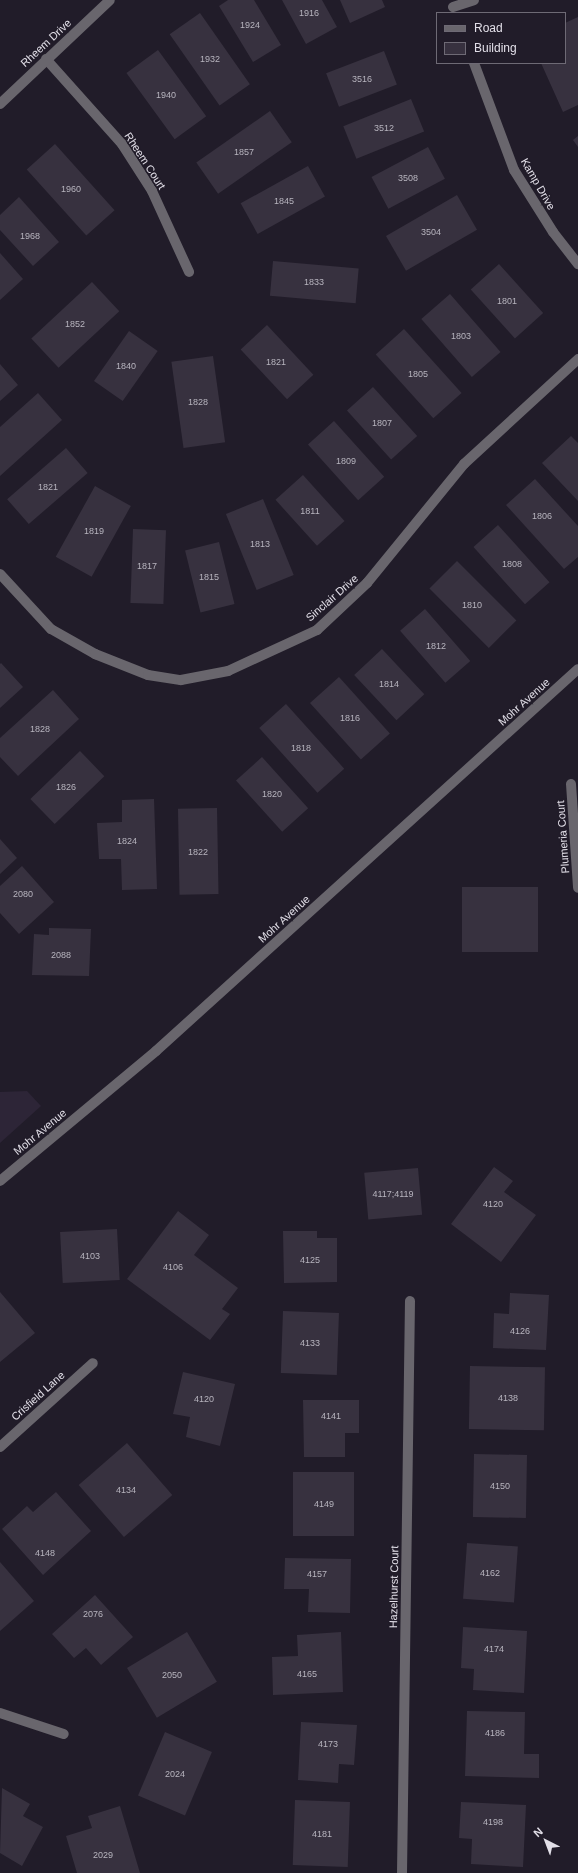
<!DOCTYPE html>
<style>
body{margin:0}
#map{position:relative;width:578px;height:1873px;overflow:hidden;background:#211c29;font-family:Arial,sans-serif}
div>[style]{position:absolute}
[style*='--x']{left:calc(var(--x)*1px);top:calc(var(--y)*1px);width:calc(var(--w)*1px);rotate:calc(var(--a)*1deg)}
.built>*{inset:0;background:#2d2537}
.building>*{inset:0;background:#37313f;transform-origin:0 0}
.minor>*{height:10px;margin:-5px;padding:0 5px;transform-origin:5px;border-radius:5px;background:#69666d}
span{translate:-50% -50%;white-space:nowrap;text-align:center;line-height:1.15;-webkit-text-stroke:3px #211c29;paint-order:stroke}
.number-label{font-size:9px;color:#b7b4be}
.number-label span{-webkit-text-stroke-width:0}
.street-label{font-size:11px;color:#e2dfe8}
.legend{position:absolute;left:436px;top:12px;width:130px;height:52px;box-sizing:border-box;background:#211c29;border:1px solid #6e6a75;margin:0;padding:5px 7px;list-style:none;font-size:12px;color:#e2dfe8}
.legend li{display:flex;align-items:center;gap:8px;height:20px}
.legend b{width:20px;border:1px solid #6e6a75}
.north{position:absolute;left:526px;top:1821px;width:40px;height:40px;-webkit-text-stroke:3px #211c29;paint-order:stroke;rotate:318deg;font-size:11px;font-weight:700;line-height:16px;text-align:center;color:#e2dfe8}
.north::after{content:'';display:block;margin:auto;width:14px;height:18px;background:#e2dfe8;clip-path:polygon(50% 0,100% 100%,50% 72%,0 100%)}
</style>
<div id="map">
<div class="built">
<div style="clip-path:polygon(27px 1091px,41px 1106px,0 1143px,0 1092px)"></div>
</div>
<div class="building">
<div style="clip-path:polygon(228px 0,254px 0,281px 45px,253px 62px,219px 6px)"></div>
<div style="clip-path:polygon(282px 0,322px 0,337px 27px,306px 44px)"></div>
<div style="clip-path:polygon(340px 0,382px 0,385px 7px,350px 23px)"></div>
<div style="left:200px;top:13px;width:87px;height:37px;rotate:55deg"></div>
<div style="clip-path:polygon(578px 17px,578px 105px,563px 112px,541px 63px,565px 63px,565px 23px)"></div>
<div style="left:158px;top:50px;width:82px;height:39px;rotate:54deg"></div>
<div style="left:384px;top:51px;width:36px;height:62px;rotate:69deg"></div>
<div style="left:411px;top:99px;width:35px;height:73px;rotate:68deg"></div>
<div style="left:270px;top:111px;width:38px;height:90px;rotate:55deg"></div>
<div style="clip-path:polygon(578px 136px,578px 147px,573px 140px)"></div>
<div style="left:55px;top:144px;width:89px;height:38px;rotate:48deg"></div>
<div style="left:428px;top:147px;width:36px;height:64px;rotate:62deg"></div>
<div style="left:308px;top:166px;width:35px;height:77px;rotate:61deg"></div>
<div style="left:457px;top:195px;width:40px;height:82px;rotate:60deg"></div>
<div style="clip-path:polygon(19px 197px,59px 242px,33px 266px,0 230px,0 215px)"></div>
<div style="clip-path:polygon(0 253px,23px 279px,0 300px)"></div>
<div style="left:273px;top:261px;width:86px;height:35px;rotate:5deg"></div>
<div style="left:499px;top:264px;width:66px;height:38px;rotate:48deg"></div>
<div style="left:92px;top:282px;width:40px;height:83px;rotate:47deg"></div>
<div style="left:450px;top:294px;width:77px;height:38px;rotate:49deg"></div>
<div style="left:267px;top:325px;width:68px;height:36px;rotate:47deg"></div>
<div style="left:404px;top:329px;width:86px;height:38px;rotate:48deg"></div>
<div style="left:129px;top:331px;width:35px;height:61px;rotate:35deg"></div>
<div style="left:213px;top:356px;width:87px;height:42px;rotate:82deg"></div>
<div style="clip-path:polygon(0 364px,18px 385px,0 401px)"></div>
<div style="left:373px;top:387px;width:66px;height:35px;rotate:48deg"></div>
<div style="clip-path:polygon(38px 393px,62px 420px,0 476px,0 427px)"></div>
<div style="left:334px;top:421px;width:75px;height:35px;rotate:48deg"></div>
<div style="clip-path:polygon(571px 436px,578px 443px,578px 501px,542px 463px)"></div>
<div style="left:66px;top:448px;width:33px;height:78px;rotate:49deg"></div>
<div style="left:303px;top:475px;width:62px;height:37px;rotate:48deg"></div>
<div style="clip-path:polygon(535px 479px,578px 526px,578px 557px,564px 569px,506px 505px)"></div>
<div style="left:95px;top:486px;width:41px;height:81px;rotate:29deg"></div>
<div style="left:263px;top:499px;width:82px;height:40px;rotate:68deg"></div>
<div style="left:498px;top:525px;width:77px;height:33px;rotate:48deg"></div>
<div style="left:133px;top:529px;width:33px;height:74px;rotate:2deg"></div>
<div style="left:219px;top:542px;width:64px;height:35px;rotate:76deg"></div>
<div style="left:457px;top:561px;width:84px;height:39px;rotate:45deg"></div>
<div style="left:425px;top:609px;width:69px;height:33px;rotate:49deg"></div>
<div style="left:382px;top:649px;width:62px;height:38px;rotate:47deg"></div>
<div style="clip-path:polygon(1px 663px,23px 687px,0 708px,0 664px)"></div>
<div style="left:339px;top:677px;width:76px;height:39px;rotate:48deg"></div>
<div style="clip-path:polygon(53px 690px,79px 719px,18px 776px,0 757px,0 738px)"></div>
<div style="left:286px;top:704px;width:87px;height:36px;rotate:48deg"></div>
<div style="left:80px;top:751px;width:35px;height:69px;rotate:46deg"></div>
<div style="left:262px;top:757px;width:69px;height:35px;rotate:48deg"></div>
<div style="clip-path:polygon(154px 799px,157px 889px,122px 890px,121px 859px,99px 859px,97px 823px,122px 822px,122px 800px)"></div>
<div style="left:217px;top:808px;width:86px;height:39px;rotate:89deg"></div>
<div style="clip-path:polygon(0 839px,17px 858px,0 874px)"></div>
<div style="clip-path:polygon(22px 866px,54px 902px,19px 934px,0 913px,0 886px)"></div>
<div style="left:462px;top:887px;width:76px;height:65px"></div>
<div style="clip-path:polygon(49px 928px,91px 929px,89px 976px,32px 975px,34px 934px,49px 935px)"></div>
<div style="clip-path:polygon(494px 1167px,513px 1181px,504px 1192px,536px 1215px,501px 1262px,451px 1224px)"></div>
<div style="left:418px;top:1168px;width:47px;height:54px;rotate:85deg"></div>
<div style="clip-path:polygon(178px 1211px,209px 1235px,194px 1255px,238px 1288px,222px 1309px,230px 1314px,210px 1340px,127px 1279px)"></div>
<div style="left:117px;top:1229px;width:51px;height:57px;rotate:87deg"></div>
<div style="clip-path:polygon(283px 1231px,317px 1231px,317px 1238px,337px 1238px,337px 1282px,284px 1283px)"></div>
<div style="clip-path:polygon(0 1292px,35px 1333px,0 1362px)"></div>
<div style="clip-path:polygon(510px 1293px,549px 1295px,546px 1350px,493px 1348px,494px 1313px,509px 1314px)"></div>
<div style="left:283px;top:1311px;width:56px;height:62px;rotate:2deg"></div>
<div style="left:470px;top:1366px;width:75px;height:63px;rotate:1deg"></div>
<div style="clip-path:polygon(183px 1372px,235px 1384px,220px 1446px,186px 1437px,190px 1417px,173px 1414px)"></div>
<div style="clip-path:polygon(303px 1400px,359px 1400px,359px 1433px,345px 1433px,345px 1457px,304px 1457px)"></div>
<div style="left:127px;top:1443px;width:69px;height:64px;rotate:49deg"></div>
<div style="left:474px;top:1454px;width:53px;height:63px;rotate:1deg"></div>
<div style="left:293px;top:1472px;width:61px;height:64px"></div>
<div style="clip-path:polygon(56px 1492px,91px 1531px,43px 1575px,2px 1529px,27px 1506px,33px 1512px)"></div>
<div style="left:467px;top:1543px;width:51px;height:56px;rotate:4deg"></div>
<div style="clip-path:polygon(285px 1558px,351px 1559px,350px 1613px,308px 1612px,309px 1589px,284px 1589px)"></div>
<div style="clip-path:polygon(0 1562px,34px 1601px,0 1631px)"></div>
<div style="clip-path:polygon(95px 1595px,133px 1637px,101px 1665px,86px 1648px,74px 1658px,52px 1634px)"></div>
<div style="clip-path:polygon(463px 1627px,527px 1631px,524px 1693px,473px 1690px,474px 1669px,461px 1668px)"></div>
<div style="left:187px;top:1632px;width:58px;height:70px;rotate:59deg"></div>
<div style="clip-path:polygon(341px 1632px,343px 1692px,273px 1695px,272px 1657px,298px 1656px,297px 1635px)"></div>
<div style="clip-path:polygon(467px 1711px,525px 1712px,524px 1754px,539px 1754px,539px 1778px,465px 1776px)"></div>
<div style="clip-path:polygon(301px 1722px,357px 1725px,354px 1765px,339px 1764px,338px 1783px,298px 1780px)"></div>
<div style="left:165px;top:1732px;width:51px;height:69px;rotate:23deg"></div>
<div style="clip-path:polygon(2px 1788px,30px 1804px,23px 1816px,43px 1827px,22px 1866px,0 1853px)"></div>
<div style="left:295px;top:1800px;width:55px;height:65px;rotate:2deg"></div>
<div style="clip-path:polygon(461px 1802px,526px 1805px,523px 1867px,471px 1864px,472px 1839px,459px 1838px)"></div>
<div style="clip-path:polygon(120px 1806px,140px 1873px,77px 1873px,66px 1836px,92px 1828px,88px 1816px)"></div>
</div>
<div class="minor">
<div style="--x:453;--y:7;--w:22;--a:-18"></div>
<div style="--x:46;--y:59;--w:114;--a:48.2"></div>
<div style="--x:122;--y:144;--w:56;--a:57.4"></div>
<div style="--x:152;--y:191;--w:89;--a:65.4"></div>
<div style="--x:474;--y:63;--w:114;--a:69.5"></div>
<div style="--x:514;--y:170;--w:73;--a:57.8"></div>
<div style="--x:553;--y:232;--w:41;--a:52"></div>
<div style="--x:0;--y:104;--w:151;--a:-43.4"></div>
<div style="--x:0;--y:574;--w:75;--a:47.2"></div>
<div style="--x:51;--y:629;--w:51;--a:29.6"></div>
<div style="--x:95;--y:654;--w:57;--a:21.6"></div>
<div style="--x:148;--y:675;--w:33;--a:9"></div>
<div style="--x:181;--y:680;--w:48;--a:-10.8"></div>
<div style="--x:228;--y:671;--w:98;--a:-24.7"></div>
<div style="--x:317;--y:630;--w:69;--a:-43.2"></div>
<div style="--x:367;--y:583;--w:154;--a:-50.8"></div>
<div style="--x:464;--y:464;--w:155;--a:-42.6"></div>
<div style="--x:571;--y:784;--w:104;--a:86.1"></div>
<div style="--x:0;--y:1181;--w:203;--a:-39.8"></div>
<div style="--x:156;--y:1051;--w:569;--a:-42.15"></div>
<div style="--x:0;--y:1447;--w:125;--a:-42.1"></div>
<div style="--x:0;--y:1713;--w:67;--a:18.2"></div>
<div style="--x:402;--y:1873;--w:572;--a:-89.2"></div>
</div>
<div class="number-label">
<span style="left:309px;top:13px">1916</span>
<span style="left:250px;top:25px">1924</span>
<span style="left:210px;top:59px">1932</span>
<span style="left:362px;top:79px">3516</span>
<span style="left:166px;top:95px">1940</span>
<span style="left:384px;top:128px">3512</span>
<span style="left:244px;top:152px">1857</span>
<span style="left:408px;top:178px">3508</span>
<span style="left:71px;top:189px">1960</span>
<span style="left:284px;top:201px">1845</span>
<span style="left:431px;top:232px">3504</span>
<span style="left:30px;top:236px">1968</span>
<span style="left:314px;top:282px">1833</span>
<span style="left:507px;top:301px">1801</span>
<span style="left:75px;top:324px">1852</span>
<span style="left:461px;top:336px">1803</span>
<span style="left:276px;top:362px">1821</span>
<span style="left:126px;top:366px">1840</span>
<span style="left:418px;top:374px">1805</span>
<span style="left:198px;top:402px">1828</span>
<span style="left:382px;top:423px">1807</span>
<span style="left:346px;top:461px">1809</span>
<span style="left:48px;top:487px">1821</span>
<span style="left:310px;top:511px">1811</span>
<span style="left:542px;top:516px">1806</span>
<span style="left:94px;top:531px">1819</span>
<span style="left:260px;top:544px">1813</span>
<span style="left:512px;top:564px">1808</span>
<span style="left:147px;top:566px">1817</span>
<span style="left:209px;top:577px">1815</span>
<span style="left:472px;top:605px">1810</span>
<span style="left:436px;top:646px">1812</span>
<span style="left:389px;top:684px">1814</span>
<span style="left:350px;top:718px">1816</span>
<span style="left:40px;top:729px">1828</span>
<span style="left:301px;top:748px">1818</span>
<span style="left:66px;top:787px">1826</span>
<span style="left:272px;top:794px">1820</span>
<span style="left:127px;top:841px">1824</span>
<span style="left:198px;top:852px">1822</span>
<span style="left:23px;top:894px">2080</span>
<span style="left:61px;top:955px">2088</span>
<span style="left:393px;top:1194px">4117;4119</span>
<span style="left:493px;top:1204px">4120</span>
<span style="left:90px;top:1256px">4103</span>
<span style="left:310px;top:1260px">4125</span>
<span style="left:173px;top:1267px">4106</span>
<span style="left:520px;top:1331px">4126</span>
<span style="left:310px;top:1343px">4133</span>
<span style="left:508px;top:1398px">4138</span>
<span style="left:204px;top:1399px">4120</span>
<span style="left:331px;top:1416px">4141</span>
<span style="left:500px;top:1486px">4150</span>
<span style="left:126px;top:1490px">4134</span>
<span style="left:324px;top:1504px">4149</span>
<span style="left:45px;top:1553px">4148</span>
<span style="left:490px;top:1573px">4162</span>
<span style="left:317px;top:1574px">4157</span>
<span style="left:93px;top:1614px">2076</span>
<span style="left:494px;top:1649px">4174</span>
<span style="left:307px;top:1674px">4165</span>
<span style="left:172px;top:1675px">2050</span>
<span style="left:495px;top:1733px">4186</span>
<span style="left:328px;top:1744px">4173</span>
<span style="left:175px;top:1774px">2024</span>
<span style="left:493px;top:1822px">4198</span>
<span style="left:322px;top:1834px">4181</span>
<span style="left:103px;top:1855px">2029</span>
</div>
<div class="street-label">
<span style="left:46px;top:43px;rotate:-43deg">Rheem Drive</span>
<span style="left:145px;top:161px;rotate:57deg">Rheem Court</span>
<span style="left:538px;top:184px;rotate:60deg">Kamp Drive</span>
<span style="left:332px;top:598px;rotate:-41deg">Sinclair Drive</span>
<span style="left:524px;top:702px;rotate:-42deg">Mohr Avenue</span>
<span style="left:563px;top:837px;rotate:-94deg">Plumeria Court</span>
<span style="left:284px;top:919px;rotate:-42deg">Mohr Avenue</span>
<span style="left:40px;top:1132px;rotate:-40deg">Mohr Avenue</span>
<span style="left:38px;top:1396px;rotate:-42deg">Crisfield Lane</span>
<span style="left:394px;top:1587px;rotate:-89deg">Hazelhurst Court</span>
</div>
<ul class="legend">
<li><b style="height:5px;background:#69666d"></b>Road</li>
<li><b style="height:11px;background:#37313f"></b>Building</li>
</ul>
<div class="north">N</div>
</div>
